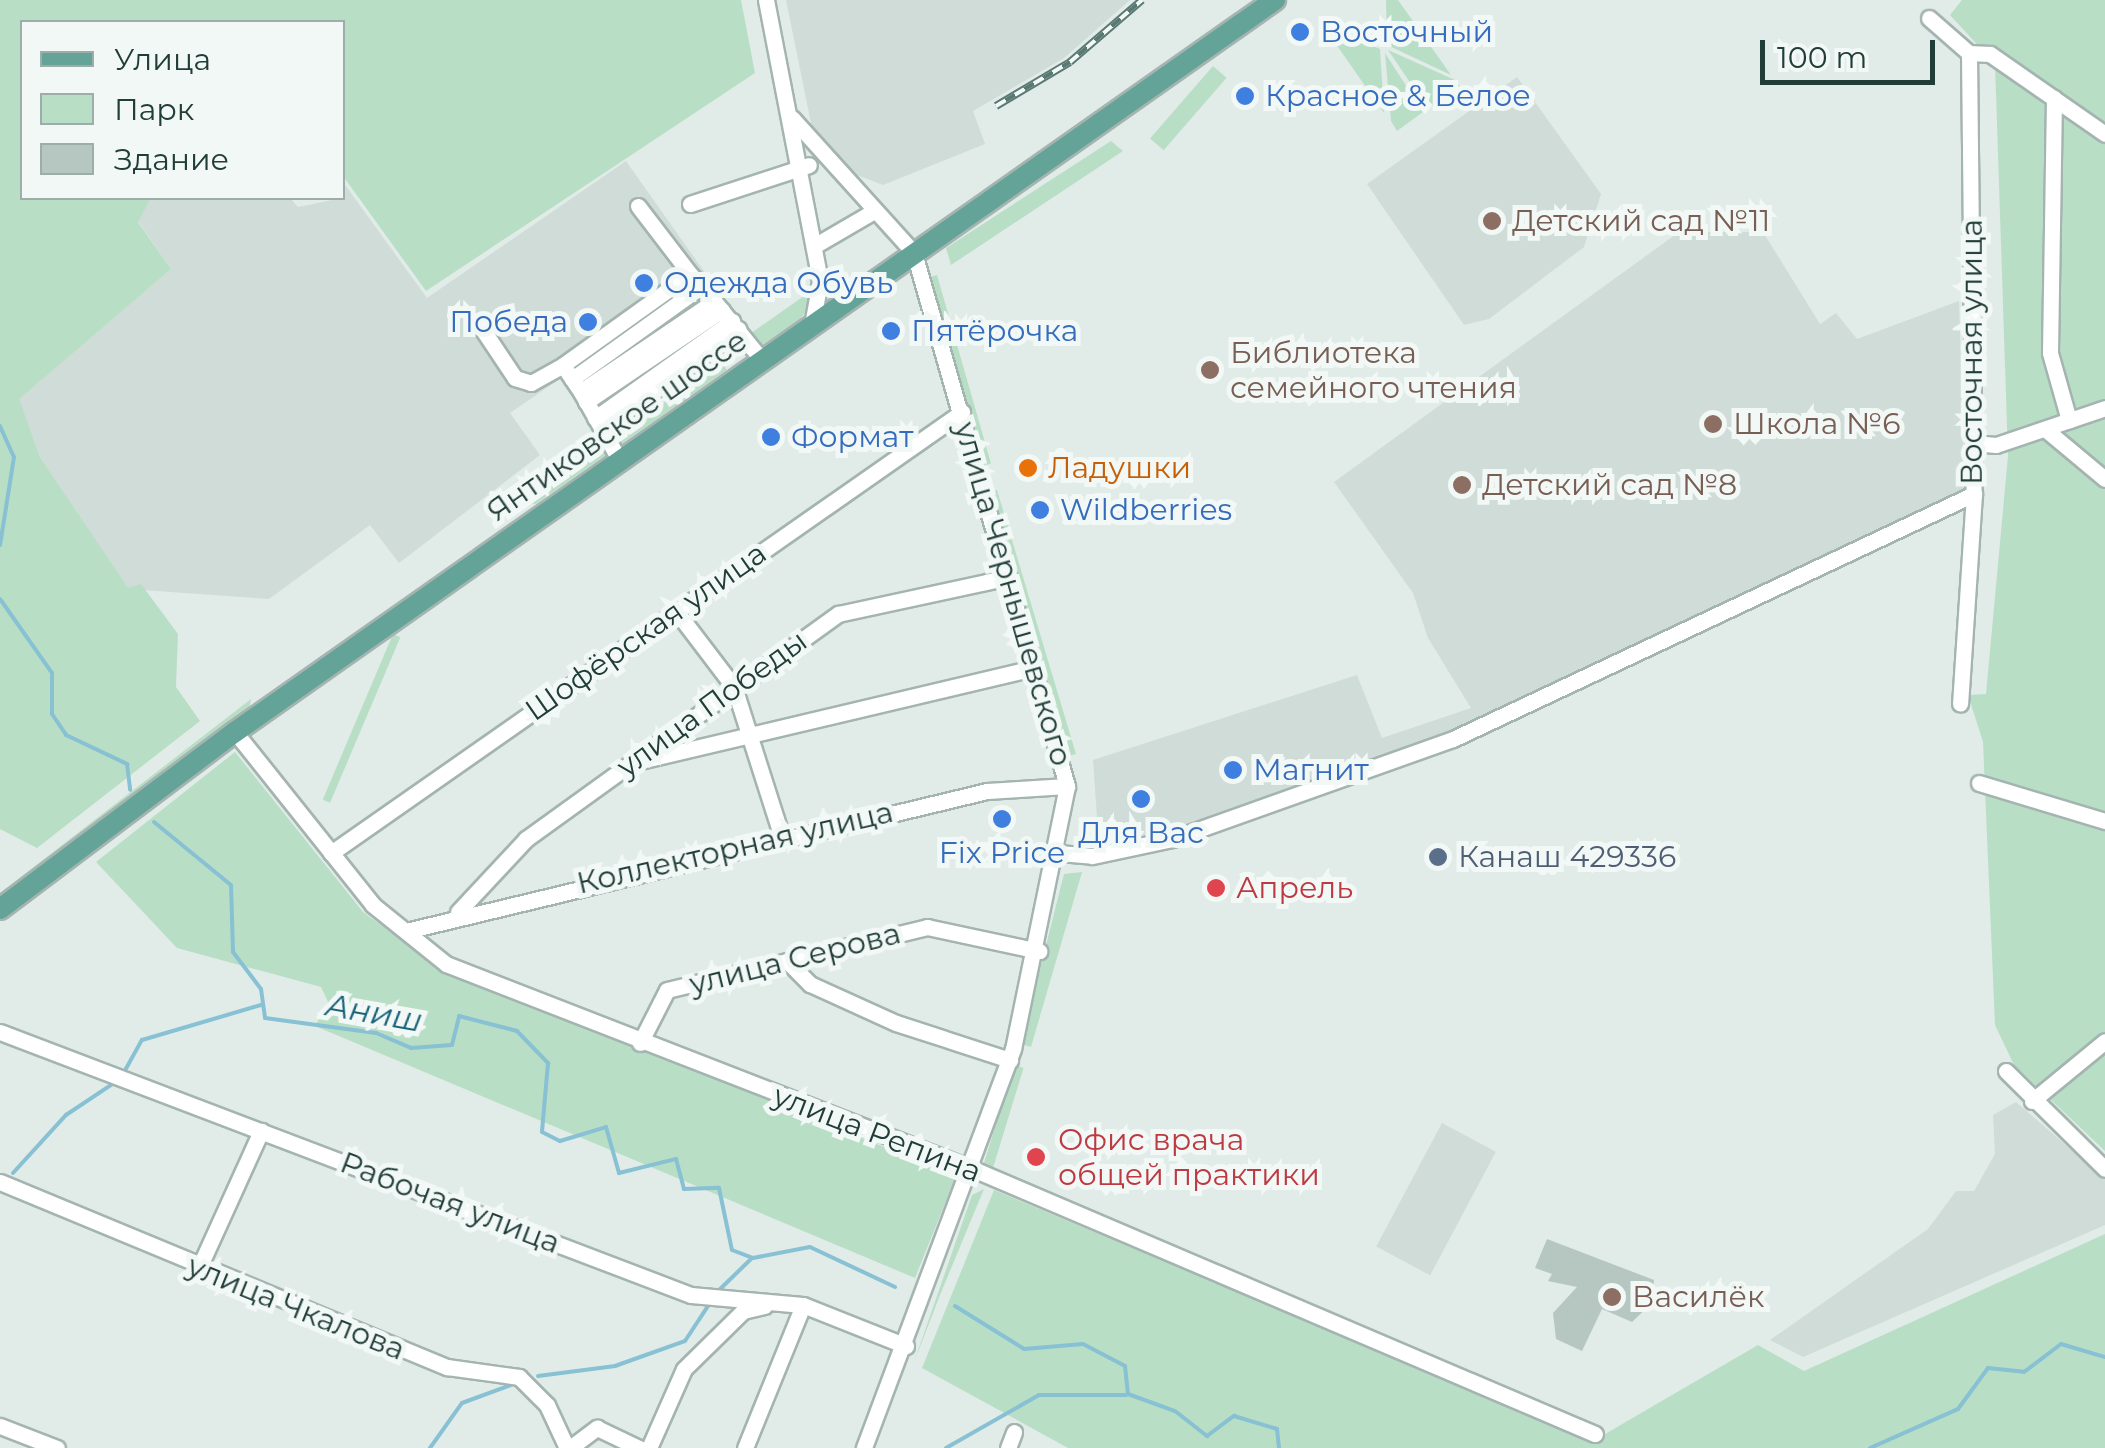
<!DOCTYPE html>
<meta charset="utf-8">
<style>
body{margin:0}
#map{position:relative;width:2105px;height:1448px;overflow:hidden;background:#e1ece8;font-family:Montserrat,sans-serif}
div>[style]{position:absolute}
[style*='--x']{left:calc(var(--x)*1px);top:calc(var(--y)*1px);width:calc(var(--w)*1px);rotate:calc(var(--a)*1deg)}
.built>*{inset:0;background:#cfdcd7;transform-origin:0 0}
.green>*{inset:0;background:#b9dec6;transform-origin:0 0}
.stream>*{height:4px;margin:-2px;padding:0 2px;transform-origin:2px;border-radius:2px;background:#87c1d3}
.building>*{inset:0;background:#b6c7c1}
.roads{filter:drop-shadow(2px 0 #a4b4b0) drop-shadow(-2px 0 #a4b4b0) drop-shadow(0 2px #a4b4b0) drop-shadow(0 -2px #a4b4b0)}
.minor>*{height:15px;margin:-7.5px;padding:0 7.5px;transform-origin:7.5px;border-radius:7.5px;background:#fff}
.major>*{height:20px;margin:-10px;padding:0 10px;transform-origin:10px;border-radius:10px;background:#64a398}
.rail>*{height:8px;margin-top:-4px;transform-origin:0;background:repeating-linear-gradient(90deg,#f2f8f6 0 11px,#5b7973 0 22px);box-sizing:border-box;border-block:2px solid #5b7973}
.dots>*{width:28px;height:28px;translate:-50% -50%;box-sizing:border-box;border:5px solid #f2f8f6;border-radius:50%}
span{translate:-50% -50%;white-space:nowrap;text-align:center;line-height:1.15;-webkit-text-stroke:10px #f2f8f6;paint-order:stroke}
.shop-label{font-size:30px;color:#366cbe}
.left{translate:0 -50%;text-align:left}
.right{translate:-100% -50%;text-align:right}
.education-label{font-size:30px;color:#785e54}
.street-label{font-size:30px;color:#213d38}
.food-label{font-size:30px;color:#c56008}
.service-label{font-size:30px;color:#4e5e75}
.health-label{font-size:30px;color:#be3a42}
.water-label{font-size:32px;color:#19637b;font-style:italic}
.legend{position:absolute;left:20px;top:20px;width:325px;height:180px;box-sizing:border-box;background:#f2f8f6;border:2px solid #9eadaa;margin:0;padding:12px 18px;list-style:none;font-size:30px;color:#213d38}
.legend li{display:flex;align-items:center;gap:20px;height:50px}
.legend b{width:50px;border:2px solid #9eadaa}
.scale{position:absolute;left:1760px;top:40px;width:175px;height:45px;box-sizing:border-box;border:5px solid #213d38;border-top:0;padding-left:12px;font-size:30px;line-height:35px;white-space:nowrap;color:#213d38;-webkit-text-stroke:8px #f2f8f6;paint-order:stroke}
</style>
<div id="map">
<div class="built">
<div style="clip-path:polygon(786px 0,1130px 0,1064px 58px,973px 111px,985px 144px,883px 185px,852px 173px,813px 133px)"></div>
<div style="clip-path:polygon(1517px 77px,1601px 194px,1584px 247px,1489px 319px,1464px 325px,1367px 184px)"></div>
<div style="clip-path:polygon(626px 161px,708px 277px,510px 413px,540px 455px,399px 563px,370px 525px,269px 599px,128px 589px,40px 457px,18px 398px,171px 269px,138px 221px,151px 198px,290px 198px,298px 207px,342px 198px,343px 182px,427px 298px)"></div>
<div style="clip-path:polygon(1679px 232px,1763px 232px,1820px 324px,1836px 313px,1857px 339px,1959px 301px,1965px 490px,1463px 727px,1213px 818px,1099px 846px,1093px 760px,1357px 675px,1382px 738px,1471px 708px,1428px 638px,1413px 593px,1334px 482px)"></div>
<div style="clip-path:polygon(2016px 1102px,2105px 1179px,2105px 1225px,1803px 1357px,1770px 1340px,1928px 1229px,1956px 1191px,1974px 1191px,1995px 1154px,1993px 1115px)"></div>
<div style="left:1442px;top:1123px;width:61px;height:140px;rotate:28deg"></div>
</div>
<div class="green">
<div style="clip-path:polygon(0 0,741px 0,755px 73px,426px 291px,343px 176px,342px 22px,22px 22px,22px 198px,151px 198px,138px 222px,171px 269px,19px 399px,40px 457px,128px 588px,141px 584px,178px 634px,176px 687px,200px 721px,37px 848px,0 829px)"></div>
<div style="clip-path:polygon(1386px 0,1398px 0,1451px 75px,1387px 45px)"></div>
<div style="clip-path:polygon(1962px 0,2105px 0,2105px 1151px,2014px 1065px,1995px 1025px,1983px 742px,1968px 695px,1986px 694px,2008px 456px,1995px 64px,1950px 15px)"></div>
<div style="clip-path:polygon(1324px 27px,1380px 49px,1384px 113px)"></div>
<div style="clip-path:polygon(1388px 50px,1455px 80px,1460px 87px,1428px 109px)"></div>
<div style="clip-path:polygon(1385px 53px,1423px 112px,1397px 131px,1391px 121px)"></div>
<div style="left:1213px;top:66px;width:18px;height:96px;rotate:41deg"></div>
<div style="clip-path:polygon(1111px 141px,1123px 151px,951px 265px,946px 248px)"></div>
<div style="left:937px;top:275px;width:196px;height:9px;rotate:74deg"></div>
<div style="clip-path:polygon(811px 291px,813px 304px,798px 321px,756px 349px,747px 336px)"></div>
<div style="clip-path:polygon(719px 357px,727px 370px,536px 504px,516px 501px)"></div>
<div style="clip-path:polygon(997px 490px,1076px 754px,1066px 757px,989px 492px)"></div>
<div style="left:393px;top:634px;width:8px;height:180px;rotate:23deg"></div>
<div style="clip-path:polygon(251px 699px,249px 710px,0 899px,0 893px)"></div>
<div style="clip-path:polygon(235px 752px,363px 912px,437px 966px,956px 1176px,915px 1278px,315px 1026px,328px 1002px,321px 987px,177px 948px,96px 862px)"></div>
<div style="clip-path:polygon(1082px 872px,1031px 1047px,1021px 1044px,1064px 874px)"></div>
<div style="left:1014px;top:1065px;width:10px;height:108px;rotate:17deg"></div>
<div style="clip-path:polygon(984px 1189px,940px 1295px,913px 1365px,972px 1195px)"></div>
<div style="clip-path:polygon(994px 1190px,1593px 1441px,1758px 1345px,1804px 1371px,2105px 1234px,2105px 1448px,1068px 1448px,922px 1368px)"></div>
</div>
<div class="stream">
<div style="--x:0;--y:426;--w:34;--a:66"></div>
<div style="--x:14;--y:457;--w:89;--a:99"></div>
<div style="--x:0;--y:599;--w:90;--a:54.9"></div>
<div style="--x:52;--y:673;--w:41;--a:90"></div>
<div style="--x:52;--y:714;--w:25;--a:56"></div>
<div style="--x:66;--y:735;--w:68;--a:25.4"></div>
<div style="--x:127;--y:764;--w:26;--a:83"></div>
<div style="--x:154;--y:822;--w:99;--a:39.3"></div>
<div style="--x:231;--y:885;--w:67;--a:88.3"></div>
<div style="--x:233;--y:952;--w:46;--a:52.9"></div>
<div style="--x:261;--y:989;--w:29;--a:82"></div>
<div style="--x:265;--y:1018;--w:112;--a:7.7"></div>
<div style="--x:376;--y:1033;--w:38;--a:23"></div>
<div style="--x:411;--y:1048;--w:41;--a:-4.2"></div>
<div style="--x:452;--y:1045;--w:30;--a:-76"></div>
<div style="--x:459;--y:1016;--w:60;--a:14.5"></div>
<div style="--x:517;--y:1031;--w:45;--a:45.9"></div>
<div style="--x:548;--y:1063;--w:69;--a:95"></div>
<div style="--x:542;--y:1132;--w:20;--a:27"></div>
<div style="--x:560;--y:1141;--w:48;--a:-16.9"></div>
<div style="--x:606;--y:1127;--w:48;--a:74.2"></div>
<div style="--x:619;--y:1173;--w:59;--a:-13.8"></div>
<div style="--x:676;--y:1159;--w:31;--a:75"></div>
<div style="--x:684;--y:1189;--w:35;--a:-2"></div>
<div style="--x:719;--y:1188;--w:63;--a:78.2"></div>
<div style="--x:732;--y:1250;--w:22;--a:21"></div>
<div style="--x:753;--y:1258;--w:58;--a:-10.9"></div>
<div style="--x:810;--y:1247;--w:94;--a:25.2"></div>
<div style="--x:123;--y:1074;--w:39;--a:-61"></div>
<div style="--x:142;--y:1040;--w:124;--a:-16.4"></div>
<div style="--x:13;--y:1173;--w:79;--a:-47.6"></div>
<div style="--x:66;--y:1115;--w:61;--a:-33.7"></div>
<div style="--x:715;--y:1294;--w:52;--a:-44.2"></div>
<div style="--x:955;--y:1306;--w:81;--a:31.9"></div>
<div style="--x:1024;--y:1349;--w:59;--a:-4.8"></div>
<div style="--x:1083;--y:1344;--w:47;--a:27.6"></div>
<div style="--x:1125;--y:1366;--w:28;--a:84"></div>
<div style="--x:1128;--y:1394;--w:50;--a:19.9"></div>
<div style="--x:1175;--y:1411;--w:41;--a:38"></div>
<div style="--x:1207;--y:1436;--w:34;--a:-37"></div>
<div style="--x:1234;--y:1416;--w:45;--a:16.8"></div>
<div style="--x:1277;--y:1429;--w:19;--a:84"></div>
<div style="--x:538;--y:1376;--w:78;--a:-7.4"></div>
<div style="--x:615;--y:1366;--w:74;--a:-19.7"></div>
<div style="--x:685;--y:1341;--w:45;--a:-56.7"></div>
<div style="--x:430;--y:1448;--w:55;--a:-54.6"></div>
<div style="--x:462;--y:1403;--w:52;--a:-20.2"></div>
<div style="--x:946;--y:1448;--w:107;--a:-29.7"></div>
<div style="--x:1039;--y:1395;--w:87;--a:0"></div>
<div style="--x:1870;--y:1448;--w:96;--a:-23.9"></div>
<div style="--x:1958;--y:1409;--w:51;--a:-53.8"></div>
<div style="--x:1988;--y:1368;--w:36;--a:6"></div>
<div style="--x:2024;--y:1372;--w:46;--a:-37.1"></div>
<div style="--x:2061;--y:1344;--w:46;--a:16.5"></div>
</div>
<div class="building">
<div style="clip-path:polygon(1547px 1239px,1654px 1280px,1652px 1303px,1632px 1322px,1602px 1309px,1582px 1351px,1556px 1339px,1553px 1313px,1577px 1287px,1548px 1281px,1552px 1274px,1535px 1268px)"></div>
</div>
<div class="roads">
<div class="minor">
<div style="--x:766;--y:0;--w:286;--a:79.1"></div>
<div style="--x:820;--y:281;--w:45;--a:100.3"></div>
<div style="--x:1929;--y:18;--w:53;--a:41.2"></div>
<div style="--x:1969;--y:53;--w:441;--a:89.4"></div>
<div style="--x:1974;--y:494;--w:210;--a:93.8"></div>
<div style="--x:1969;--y:53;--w:21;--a:3"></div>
<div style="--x:1990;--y:54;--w:140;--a:34.8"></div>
<div style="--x:2054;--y:98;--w:255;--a:90.9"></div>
<div style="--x:2050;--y:353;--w:70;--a:74.2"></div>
<div style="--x:792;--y:118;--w:182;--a:47.9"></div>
<div style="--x:914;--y:253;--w:555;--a:73.98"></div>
<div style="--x:1067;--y:786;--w:268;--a:101.6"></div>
<div style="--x:1013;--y:1049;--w:426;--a:110.5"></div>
<div style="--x:690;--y:204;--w:125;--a:-18.1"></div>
<div style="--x:638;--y:206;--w:86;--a:52.6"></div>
<div style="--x:814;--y:246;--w:69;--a:-30.3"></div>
<div style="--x:483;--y:330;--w:58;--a:56.3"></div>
<div style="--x:515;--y:378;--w:17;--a:17"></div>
<div style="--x:531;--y:383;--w:37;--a:-29"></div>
<div style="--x:572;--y:379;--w:160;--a:-35.6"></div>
<div style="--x:581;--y:392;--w:32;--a:-124"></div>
<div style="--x:563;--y:365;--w:156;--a:-35.6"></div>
<div style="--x:690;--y:274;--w:36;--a:48"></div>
<div style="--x:586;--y:402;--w:164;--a:-34.1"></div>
<div style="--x:595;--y:418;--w:168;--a:-35.3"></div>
<div style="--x:601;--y:429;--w:170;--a:-36.1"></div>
<div style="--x:2045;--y:429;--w:78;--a:39.8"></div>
<div style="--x:1973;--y:443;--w:23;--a:5"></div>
<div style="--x:1996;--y:445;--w:115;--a:-18.7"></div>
<div style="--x:620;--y:461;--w:79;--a:-119.5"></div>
<div style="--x:581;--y:392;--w:11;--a:-38"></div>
<div style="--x:590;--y:385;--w:150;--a:-34.1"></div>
<div style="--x:714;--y:301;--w:76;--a:50.9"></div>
<div style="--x:676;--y:611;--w:96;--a:52.7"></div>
<div style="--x:734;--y:687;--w:157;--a:72.3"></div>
<div style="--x:235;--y:732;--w:221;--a:51.4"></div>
<div style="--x:373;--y:905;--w:94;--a:38.9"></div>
<div style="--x:446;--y:964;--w:565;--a:21.26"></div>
<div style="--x:973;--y:1169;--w:676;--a:23.08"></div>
<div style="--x:636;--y:762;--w:409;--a:-13.3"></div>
<div style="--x:1979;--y:783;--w:132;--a:16.8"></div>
<div style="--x:331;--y:853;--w:770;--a:-34.95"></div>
<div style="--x:1059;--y:853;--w:33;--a:5"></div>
<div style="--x:1092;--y:856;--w:82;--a:-12"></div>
<div style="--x:1172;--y:839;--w:298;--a:-19.6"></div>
<div style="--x:1453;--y:739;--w:576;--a:-25.19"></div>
<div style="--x:458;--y:912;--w:100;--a:-47"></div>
<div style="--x:526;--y:839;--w:385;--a:-35.8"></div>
<div style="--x:838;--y:614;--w:175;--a:-12.2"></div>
<div style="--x:406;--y:931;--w:598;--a:-13.55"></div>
<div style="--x:987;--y:791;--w:80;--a:-3.6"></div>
<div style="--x:787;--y:961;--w:33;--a:45"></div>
<div style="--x:810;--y:984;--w:94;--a:24.4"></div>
<div style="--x:896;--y:1023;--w:120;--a:18"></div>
<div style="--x:0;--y:1032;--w:739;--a:20.84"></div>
<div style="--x:691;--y:1295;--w:112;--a:5.1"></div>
<div style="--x:803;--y:1305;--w:111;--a:21.7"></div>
<div style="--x:640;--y:1043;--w:59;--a:-63"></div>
<div style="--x:667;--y:990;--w:268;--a:-13.6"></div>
<div style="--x:927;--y:927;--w:115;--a:12.1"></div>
<div style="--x:2006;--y:1071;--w:139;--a:44.7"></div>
<div style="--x:2032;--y:1101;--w:94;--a:-39.4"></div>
<div style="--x:0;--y:1182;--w:484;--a:22.5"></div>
<div style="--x:447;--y:1367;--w:73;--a:7.9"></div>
<div style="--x:519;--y:1377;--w:40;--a:45"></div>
<div style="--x:547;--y:1405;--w:47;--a:65.1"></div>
<div style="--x:198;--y:1270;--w:153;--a:-65.6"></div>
<div style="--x:0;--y:1426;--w:61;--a:21.1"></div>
<div style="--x:570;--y:1448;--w:34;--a:-37"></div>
<div style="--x:597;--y:1428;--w:47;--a:25.5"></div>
<div style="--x:649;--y:1448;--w:86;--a:-66.1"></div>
<div style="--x:684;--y:1369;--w:83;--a:-44.5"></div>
<div style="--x:743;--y:1311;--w:22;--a:-13"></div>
<div style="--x:745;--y:1448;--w:154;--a:-67.9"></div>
<div style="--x:1008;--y:1448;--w:17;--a:-69"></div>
</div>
<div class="major">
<div style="--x:0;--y:909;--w:294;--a:-37"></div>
<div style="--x:235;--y:732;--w:1272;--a:-35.14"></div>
</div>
</div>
<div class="rail">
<div style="--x:996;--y:106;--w:86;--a:-30.7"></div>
<div style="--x:1070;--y:62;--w:95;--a:-40.7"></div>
</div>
<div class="dots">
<div style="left:1300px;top:32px;background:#3f7fe0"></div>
<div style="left:1245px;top:96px;background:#3f7fe0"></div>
<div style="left:1492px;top:221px;background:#8d6e63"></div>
<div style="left:644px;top:283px;background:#3f7fe0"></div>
<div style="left:588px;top:322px;background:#3f7fe0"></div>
<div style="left:891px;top:331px;background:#3f7fe0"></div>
<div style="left:1210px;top:370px;background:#8d6e63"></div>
<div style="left:1713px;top:424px;background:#8d6e63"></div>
<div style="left:771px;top:437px;background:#3f7fe0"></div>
<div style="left:1028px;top:468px;background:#e8710a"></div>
<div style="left:1462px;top:485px;background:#8d6e63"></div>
<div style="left:1040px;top:510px;background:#3f7fe0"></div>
<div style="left:1233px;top:770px;background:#3f7fe0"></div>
<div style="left:1141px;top:799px;background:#3f7fe0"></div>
<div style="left:1002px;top:819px;background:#3f7fe0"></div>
<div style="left:1438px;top:857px;background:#5c6f8a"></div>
<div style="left:1216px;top:888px;background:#e0444e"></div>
<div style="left:1036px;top:1157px;background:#e0444e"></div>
<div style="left:1612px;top:1297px;background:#8d6e63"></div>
</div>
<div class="shop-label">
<span class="left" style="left:1320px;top:32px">Восточный</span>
<span class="left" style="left:1265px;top:96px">Красное &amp; Белое</span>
<span class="left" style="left:664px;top:283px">Одежда Обувь</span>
<span class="right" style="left:568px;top:322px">Победа</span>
<span class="left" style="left:911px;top:331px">Пятёрочка</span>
<span class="left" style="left:791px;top:437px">Формат</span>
<span class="left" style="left:1060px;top:510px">Wildberries</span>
<span class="left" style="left:1253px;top:770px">Магнит</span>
<span style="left:1141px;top:833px">Для Вас</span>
<span style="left:1002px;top:853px">Fix Price</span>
</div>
<div class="education-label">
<span class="left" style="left:1512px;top:221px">Детский сад №11</span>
<span class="left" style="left:1230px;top:370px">Библиотека<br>семейного чтения</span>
<span class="left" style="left:1733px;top:424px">Школа №6</span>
<span class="left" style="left:1482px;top:485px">Детский сад №8</span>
<span class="left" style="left:1632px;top:1297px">Василёк</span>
</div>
<div class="street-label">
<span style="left:1972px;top:352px;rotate:-90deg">Восточная улица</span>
<span style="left:617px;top:426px;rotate:-35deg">Янтиковское шоссе</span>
<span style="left:1013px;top:594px;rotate:74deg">улица Чернышевского</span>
<span style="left:646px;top:632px;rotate:-35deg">Шофёрская улица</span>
<span style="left:712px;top:704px;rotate:-36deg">улица Победы</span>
<span style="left:735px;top:848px;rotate:-13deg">Коллекторная улица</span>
<span style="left:795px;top:959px;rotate:-14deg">улица Серова</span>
<span style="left:877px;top:1134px;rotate:21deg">улица Репина</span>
<span style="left:450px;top:1203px;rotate:21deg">Рабочая улица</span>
<span style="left:296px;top:1308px;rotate:22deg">улица Чкалова</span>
</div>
<div class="food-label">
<span class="left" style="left:1048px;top:468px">Ладушки</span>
</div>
<div class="service-label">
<span class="left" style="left:1458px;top:857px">Канаш 429336</span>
</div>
<div class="health-label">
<span class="left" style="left:1236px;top:888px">Апрель</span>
<span class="left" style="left:1058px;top:1157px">Офис врача<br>общей практики</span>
</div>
<div class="water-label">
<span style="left:374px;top:1013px;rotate:10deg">Аниш</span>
</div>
<ul class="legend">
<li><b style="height:12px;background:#64a398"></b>Улица</li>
<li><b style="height:28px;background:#b9dec6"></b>Парк</li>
<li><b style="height:28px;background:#b6c7c1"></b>Здание</li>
</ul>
<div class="scale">100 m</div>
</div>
